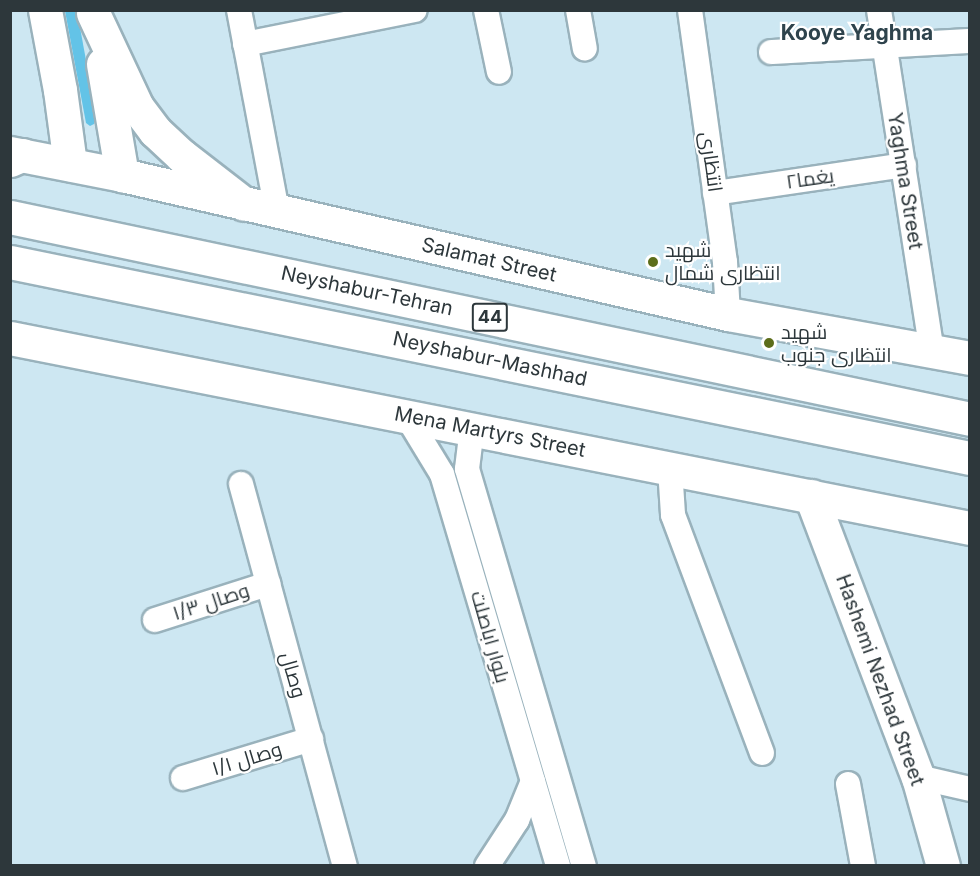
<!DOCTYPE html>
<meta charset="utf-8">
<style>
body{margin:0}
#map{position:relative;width:980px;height:876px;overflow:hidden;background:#cde7f2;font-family:Inter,Cairo,sans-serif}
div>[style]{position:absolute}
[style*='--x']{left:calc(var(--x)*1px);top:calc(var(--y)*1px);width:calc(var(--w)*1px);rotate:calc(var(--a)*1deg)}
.green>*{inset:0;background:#63c3e7}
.roads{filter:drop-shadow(2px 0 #99b2bc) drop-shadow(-2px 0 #99b2bc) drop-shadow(0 2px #99b2bc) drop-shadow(0 -2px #99b2bc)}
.street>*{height:24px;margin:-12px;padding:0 12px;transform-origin:12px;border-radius:12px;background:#fff}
.secondary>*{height:33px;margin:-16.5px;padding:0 16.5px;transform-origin:16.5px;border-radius:16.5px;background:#fff}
.primary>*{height:33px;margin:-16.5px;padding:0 16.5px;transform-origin:16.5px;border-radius:16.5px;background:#fff}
.highway>*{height:33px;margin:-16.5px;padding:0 16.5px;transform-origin:16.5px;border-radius:16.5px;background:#fff}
.dots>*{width:16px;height:16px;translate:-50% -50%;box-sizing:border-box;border:3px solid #fff;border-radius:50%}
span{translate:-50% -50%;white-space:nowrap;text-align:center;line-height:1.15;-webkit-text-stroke:4.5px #fff;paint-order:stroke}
.shield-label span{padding:2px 4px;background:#fff;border:2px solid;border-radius:4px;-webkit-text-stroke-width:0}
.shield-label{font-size:18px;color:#2d373b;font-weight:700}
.street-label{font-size:20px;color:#2d373b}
.poi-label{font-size:20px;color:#2d373b}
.left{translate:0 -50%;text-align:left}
.neighbourhood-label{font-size:21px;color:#2e434c;font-weight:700}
.frame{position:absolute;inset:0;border:12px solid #2d373b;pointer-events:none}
</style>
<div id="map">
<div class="green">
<div style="clip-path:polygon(65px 11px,77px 11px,96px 115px,94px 124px,90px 126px,86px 123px)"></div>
</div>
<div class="roads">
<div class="street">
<div style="--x:239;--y:10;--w:206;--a:79.3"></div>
<div style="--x:486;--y:10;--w:63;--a:78.2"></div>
<div style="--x:578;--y:10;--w:39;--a:80"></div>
<div style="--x:690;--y:10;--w:254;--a:82.1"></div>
<div style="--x:725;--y:262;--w:52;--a:86.7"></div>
<div style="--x:879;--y:10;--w:345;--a:81.2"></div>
<div style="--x:245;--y:44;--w:173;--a:-11.3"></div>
<div style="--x:771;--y:52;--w:199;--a:-3.2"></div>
<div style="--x:715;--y:193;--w:191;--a:-8.4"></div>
<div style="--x:406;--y:415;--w:69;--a:58.6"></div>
<div style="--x:442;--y:474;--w:409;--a:73.5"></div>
<div style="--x:472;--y:428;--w:41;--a:97"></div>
<div style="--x:467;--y:469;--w:414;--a:73.6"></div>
<div style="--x:670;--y:468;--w:47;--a:86.3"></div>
<div style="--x:673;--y:515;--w:254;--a:69.5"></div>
<div style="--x:241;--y:484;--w:396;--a:74.8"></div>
<div style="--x:155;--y:620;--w:119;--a:-17.7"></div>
<div style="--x:918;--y:777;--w:53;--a:13"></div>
<div style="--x:183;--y:778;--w:134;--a:-16.9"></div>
<div style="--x:848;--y:784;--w:83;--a:79.6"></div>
<div style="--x:487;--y:866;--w:55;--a:-56.9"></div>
<div style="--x:517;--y:820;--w:42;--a:-67.7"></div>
</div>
<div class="secondary">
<div style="--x:10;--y:153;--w:114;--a:11.1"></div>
<div style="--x:122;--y:175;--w:622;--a:12.92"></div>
<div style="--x:728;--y:314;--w:246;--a:10.3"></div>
<div style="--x:10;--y:338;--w:979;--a:11.2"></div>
<div style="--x:811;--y:496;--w:301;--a:69.2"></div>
<div style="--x:918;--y:777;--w:92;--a:74.3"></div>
</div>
<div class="primary">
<div style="--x:45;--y:10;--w:81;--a:79.4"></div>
<div style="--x:60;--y:90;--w:75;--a:82.3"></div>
<div style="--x:93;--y:13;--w:104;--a:64.9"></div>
<div style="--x:137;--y:107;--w:30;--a:53"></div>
<div style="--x:155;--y:131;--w:37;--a:43"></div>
<div style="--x:182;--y:156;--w:78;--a:37.7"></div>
<div style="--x:103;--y:64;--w:113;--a:80.3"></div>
</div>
<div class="highway">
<div style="--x:10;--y:160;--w:13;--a:-23"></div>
<div style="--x:10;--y:217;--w:981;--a:11.88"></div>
<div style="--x:10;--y:262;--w:980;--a:11.54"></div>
</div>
</div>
<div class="dots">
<div style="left:653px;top:262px;background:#5c6d1a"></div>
<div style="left:769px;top:343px;background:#5c6d1a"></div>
</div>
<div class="shield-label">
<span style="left:490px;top:317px">44</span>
</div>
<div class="street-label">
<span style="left:711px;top:162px;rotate:82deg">انتظاری</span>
<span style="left:810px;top:179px;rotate:-8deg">یغما۲</span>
<span style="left:905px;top:181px;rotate:81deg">Yaghma Street</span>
<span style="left:489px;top:260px;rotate:13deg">Salamat Street</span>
<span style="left:367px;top:291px;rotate:12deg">Neyshabur-Tehran</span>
<span style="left:490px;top:359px;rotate:12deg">Neyshabur-Mashhad</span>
<span style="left:490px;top:432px;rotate:11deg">Mena Martyrs Street</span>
<span style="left:211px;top:602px;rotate:-18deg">وصال ۱/۳</span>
<span style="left:490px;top:637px;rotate:74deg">بلوار اباصلت</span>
<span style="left:293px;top:675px;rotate:74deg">وصال</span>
<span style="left:880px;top:680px;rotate:70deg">Hashemi Nezhad Street</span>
<span style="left:247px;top:759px;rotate:-17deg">وصال ۱/۱</span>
</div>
<div class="poi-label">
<span class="left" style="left:665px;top:262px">شهید<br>انتظاری شمال</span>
<span class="left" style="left:781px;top:344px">شهید<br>انتظاری جنوب</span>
</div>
<div class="neighbourhood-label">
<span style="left:857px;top:33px">Kooye Yaghma</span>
</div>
<div class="frame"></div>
</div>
